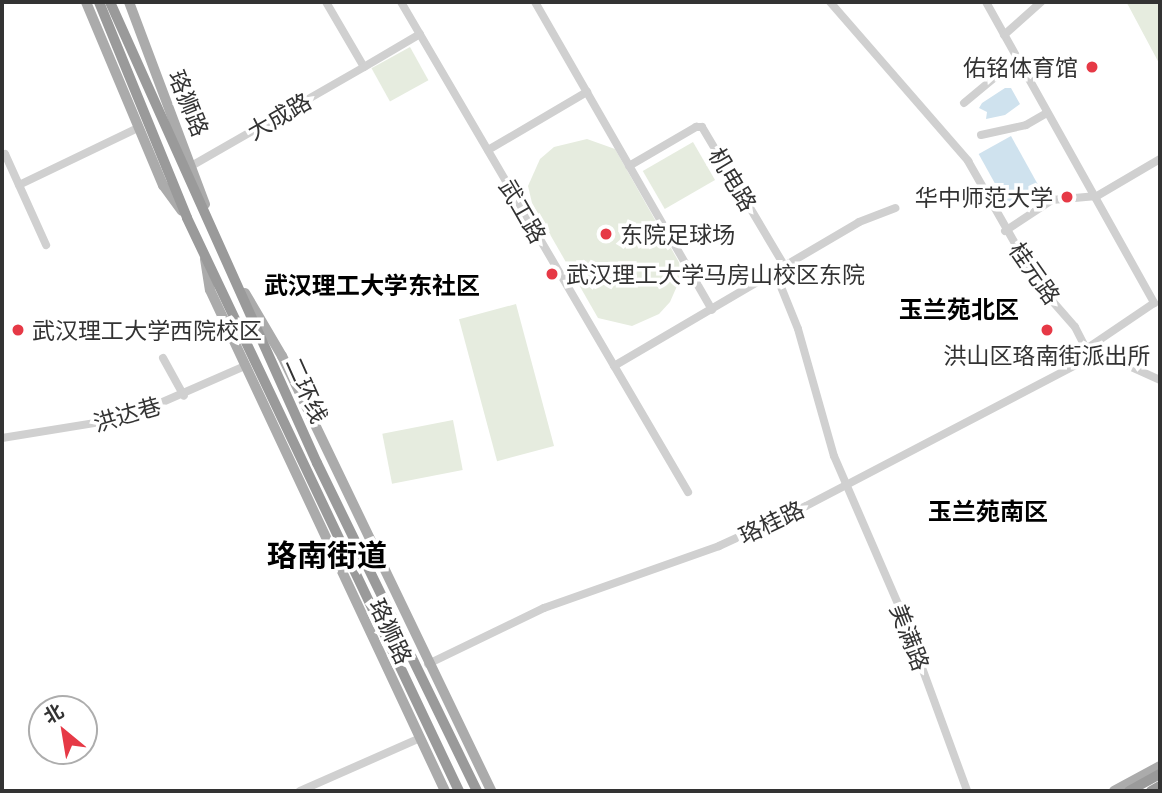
<!DOCTYPE html>
<meta charset="utf-8">
<style>
body{margin:0}
#map{position:relative;width:1162px;height:793px;overflow:hidden;background:#fff;font-family:"Exo 2","Noto Sans SC",sans-serif}
div>[style]{position:absolute}
[style*='--x']{left:calc(var(--x)*1px);top:calc(var(--y)*1px);width:calc(var(--w)*1px);rotate:calc(var(--a)*1deg)}
.green>*{inset:0;background:#e6ecdf;transform-origin:0 0}
.water>*{inset:0;background:#cfe2ee;transform-origin:0 0}
.minor>*{height:8px;margin:-4px;padding:0 4px;transform-origin:4px;border-radius:4px;background:#d0d0d0}
.major>*{height:10px;margin:-5px;padding:0 5px;transform-origin:5px;border-radius:5px;background:#ababab}
.highway>*{height:10px;margin:-5px;padding:0 5px;transform-origin:5px;border-radius:5px;background:#9a9a9a}
.dots>*{width:19px;height:19px;translate:-50% -50%;box-sizing:border-box;border:4px solid #fff;border-radius:50%}
span{translate:-50% -50%;white-space:nowrap;text-align:center;line-height:1.15;-webkit-text-stroke:7px #fff;paint-order:stroke}
.poi-label{font-size:23px;color:#333}
.right{translate:-100% -50%;text-align:right}
.left{translate:0 -50%;text-align:left}
.street-label{font-size:23px;color:#333}
.neighbourhood-label{font-size:24px;color:#000;font-weight:700}
.district-label{font-size:30px;color:#000;font-weight:700}
.frame{position:absolute;inset:0;border:4px solid #333;pointer-events:none}
.north{position:absolute;left:28px;top:695px;width:70px;height:70px;box-sizing:border-box;background:#fff;border:2px solid #adadad;border-radius:50%;rotate:330deg;font-size:19px;font-weight:700;line-height:28px;text-align:center;color:#333}
.north::after{content:'';display:block;margin:auto;width:24px;height:32px;background:#e63946;clip-path:polygon(50% 0,100% 100%,50% 72%,0 100%)}
</style>
<div id="map">
<div class="green">
<div style="clip-path:polygon(1126px 2px,1160px 2px,1160px 65px,1128px 5px)"></div>
<div style="left:410px;top:47px;width:38px;height:44px;rotate:61deg"></div>
<div style="clip-path:polygon(587px 139px,615px 149px,680px 264px,681px 277px,670px 302px,659px 314px,632px 326px,598px 318px,532px 203px,528px 186px,540px 159px,554px 147px)"></div>
<div style="left:693px;top:142px;width:44px;height:58px;rotate:60deg"></div>
<div style="left:516px;top:304px;width:147px;height:59px;rotate:75deg"></div>
<div style="left:453px;top:420px;width:51px;height:72px;rotate:79deg"></div>
</div>
<div class="water">
<div style="clip-path:polygon(1005px 88px,1011px 88px,1020px 104px,1005px 115px,986px 119px,987px 112px,979px 108px,982px 103px)"></div>
<div style="left:1011px;top:136px;width:62px;height:37px;rotate:61deg"></div>
</div>
<div class="minor">
<div style="--x:326;--y:2;--w:75;--a:59.7"></div>
<div style="--x:364;--y:67;--w:65;--a:-30.5"></div>
<div style="--x:401;--y:2;--w:568;--a:59.64"></div>
<div style="--x:535;--y:2;--w:355;--a:60.1"></div>
<div style="--x:830;--y:2;--w:211;--a:49"></div>
<div style="--x:968;--y:161;--w:145;--a:60.3"></div>
<div style="--x:1040;--y:287;--w:53;--a:48.8"></div>
<div style="--x:1075;--y:327;--w:25;--a:63"></div>
<div style="--x:986;--y:2;--w:345;--a:60.8"></div>
<div style="--x:1154;--y:303;--w:82;--a:145.9"></div>
<div style="--x:1004;--y:35;--w:50;--a:-41.7"></div>
<div style="--x:964;--y:103;--w:69;--a:-39.7"></div>
<div style="--x:981;--y:135;--w:46;--a:-12.5"></div>
<div style="--x:1026;--y:125;--w:24;--a:-30"></div>
<div style="--x:488;--y:150;--w:115;--a:-30.4"></div>
<div style="--x:2;--y:155;--w:3;--a:-18"></div>
<div style="--x:5;--y:154;--w:100;--a:65.7"></div>
<div style="--x:193;--y:165;--w:197;--a:-29.8"></div>
<div style="--x:629;--y:166;--w:78;--a:-30.2"></div>
<div style="--x:696;--y:127;--w:6;--a:0"></div>
<div style="--x:702;--y:127;--w:163;--a:59.3"></div>
<div style="--x:19;--y:185;--w:132;--a:-25.6"></div>
<div style="--x:1005;--y:231;--w:56;--a:-33.4"></div>
<div style="--x:1052;--y:200;--w:45;--a:-5.1"></div>
<div style="--x:1097;--y:196;--w:73;--a:-30.4"></div>
<div style="--x:775;--y:272;--w:61;--a:68"></div>
<div style="--x:798;--y:329;--w:132;--a:74.2"></div>
<div style="--x:834;--y:456;--w:171;--a:66.6"></div>
<div style="--x:902;--y:613;--w:189;--a:69.9"></div>
<div style="--x:1096;--y:351;--w:70;--a:24.4"></div>
<div style="--x:163;--y:358;--w:43;--a:61.1"></div>
<div style="--x:614;--y:366;--w:284;--a:-30.4"></div>
<div style="--x:859;--y:222;--w:39;--a:-21"></div>
<div style="--x:2;--y:438;--w:126;--a:-9.2"></div>
<div style="--x:126;--y:418;--w:130;--a:-23.6"></div>
<div style="--x:428;--y:664;--w:129;--a:-25.8"></div>
<div style="--x:544;--y:608;--w:186;--a:-19.5"></div>
<div style="--x:719;--y:546;--w:96;--a:-24.7"></div>
<div style="--x:806;--y:506;--w:332;--a:-27.6"></div>
<div style="--x:300;--y:791;--w:131;--a:-23.8"></div>
</div>
<div class="major">
<div style="--x:86;--y:2;--w:199;--a:67.2"></div>
<div style="--x:163;--y:185;--w:32;--a:54"></div>
<div style="--x:129;--y:2;--w:216;--a:69.4"></div>
<div style="--x:205;--y:259;--w:31;--a:81"></div>
<div style="--x:210;--y:290;--w:553;--a:64.87"></div>
<div style="--x:245;--y:293;--w:73;--a:59.6"></div>
<div style="--x:282;--y:356;--w:483;--a:64.3"></div>
<div style="--x:1114;--y:791;--w:52;--a:-28.5"></div>
</div>
<div class="highway">
<div style="--x:99;--y:2;--w:233;--a:67.8"></div>
<div style="--x:187;--y:218;--w:634;--a:64.61"></div>
<div style="--x:110;--y:2;--w:505;--a:65.82"></div>
<div style="--x:317;--y:463;--w:365;--a:64"></div>
<div style="--x:1129;--y:791;--w:35;--a:-29"></div>
<div style="--x:1151;--y:791;--w:10;--a:-29"></div>
</div>
<div class="dots">
<div style="left:1092px;top:67px;background:#e63946"></div>
<div style="left:1067px;top:197px;background:#e63946"></div>
<div style="left:606px;top:234px;background:#e63946"></div>
<div style="left:552px;top:274px;background:#e63946"></div>
<div style="left:18px;top:330px;background:#e63946"></div>
<div style="left:1047px;top:330px;background:#e63946"></div>
</div>
<div class="poi-label">
<span class="right" style="left:1078px;top:67px">佑铭体育馆</span>
<span class="right" style="left:1053px;top:197px">华中师范大学</span>
<span class="left" style="left:620px;top:234px">东院足球场</span>
<span class="left" style="left:566px;top:274px">武汉理工大学马房山校区东院</span>
<span class="left" style="left:32px;top:330px">武汉理工大学西院校区</span>
<span style="left:1047px;top:355px">洪山区珞南街派出所</span>
</div>
<div class="street-label">
<span style="left:189px;top:103px;rotate:68deg">珞狮路</span>
<span style="left:279px;top:116px;rotate:-30deg">大成路</span>
<span style="left:733px;top:179px;rotate:59deg">机电路</span>
<span style="left:523px;top:211px;rotate:60deg">武工路</span>
<span style="left:1035px;top:273px;rotate:55deg">桂元路</span>
<span style="left:307px;top:390px;rotate:66deg">二环线</span>
<span style="left:127px;top:414px;rotate:-16deg">洪达巷</span>
<span style="left:771px;top:522px;rotate:-25deg">珞桂路</span>
<span style="left:391px;top:631px;rotate:65deg">珞狮路</span>
<span style="left:910px;top:637px;rotate:69deg">美满路</span>
</div>
<div class="neighbourhood-label">
<span style="left:372px;top:285px">武汉理工大学东社区</span>
<span style="left:959px;top:309px">玉兰苑北区</span>
<span style="left:988px;top:511px">玉兰苑南区</span>
</div>
<div class="district-label">
<span style="left:327px;top:554px">珞南街道</span>
</div>
<div class="frame"></div>
<div class="north">北</div>
</div>
